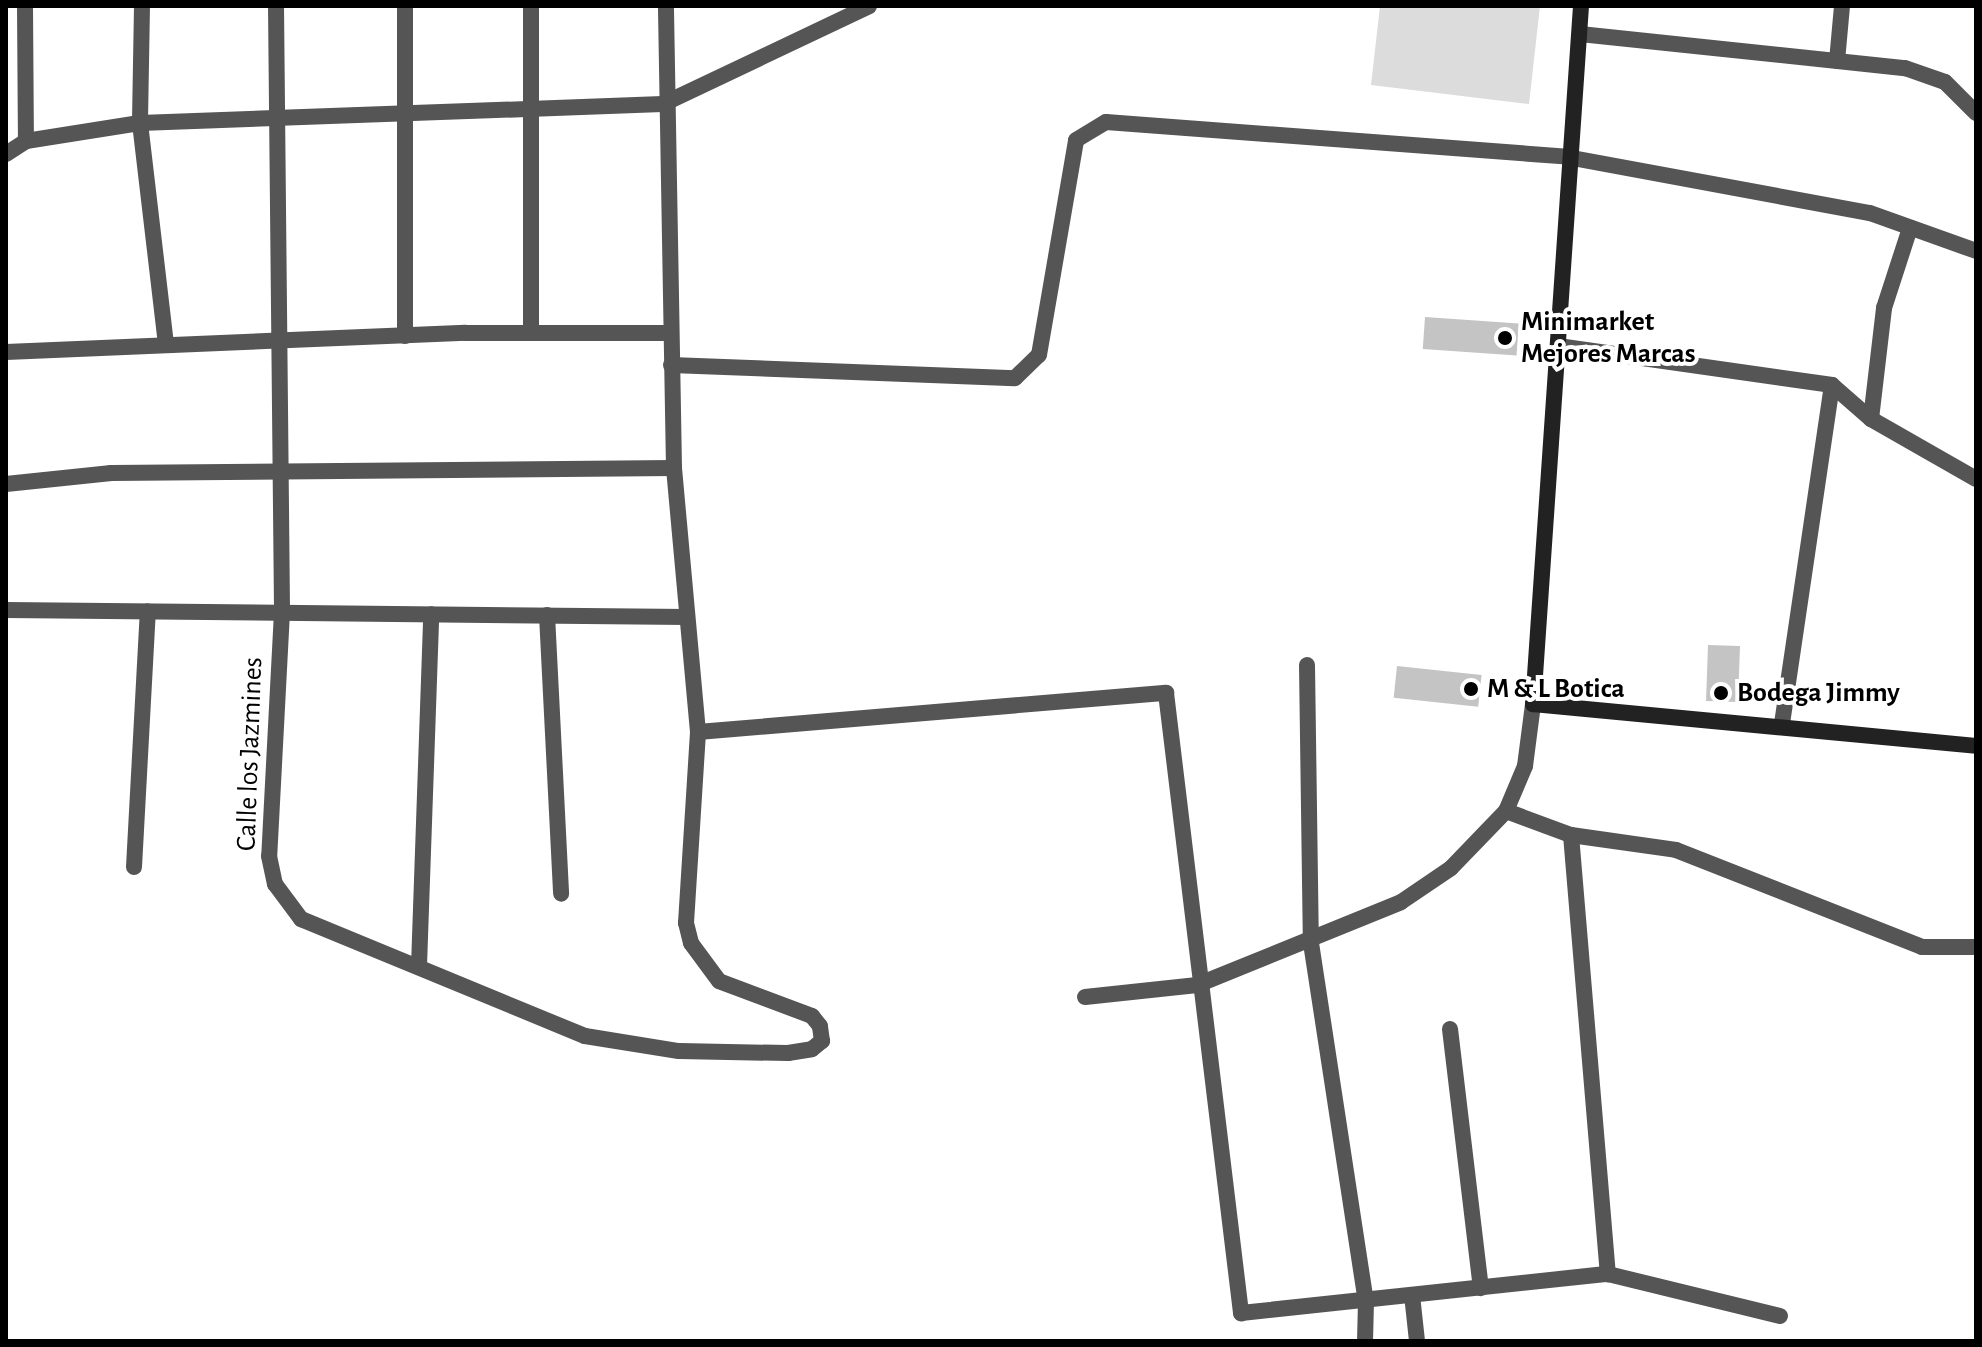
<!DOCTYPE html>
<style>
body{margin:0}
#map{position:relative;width:1982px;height:1347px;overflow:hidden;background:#fff;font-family:"Alegreya Sans",sans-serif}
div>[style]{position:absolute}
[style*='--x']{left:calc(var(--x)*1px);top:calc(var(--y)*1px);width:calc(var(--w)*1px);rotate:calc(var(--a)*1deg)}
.green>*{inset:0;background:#dcdcdc}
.building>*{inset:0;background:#c4c4c4;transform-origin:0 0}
.street>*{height:16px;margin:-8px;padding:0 8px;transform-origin:8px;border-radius:8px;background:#555}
.secondary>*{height:16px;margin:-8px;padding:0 8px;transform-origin:8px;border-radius:8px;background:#222}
.dots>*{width:22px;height:22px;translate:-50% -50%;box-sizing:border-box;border:4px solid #fff;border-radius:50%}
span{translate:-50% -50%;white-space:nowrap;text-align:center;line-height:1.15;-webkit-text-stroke:8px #fff;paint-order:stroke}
.poi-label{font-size:28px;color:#000;font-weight:700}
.left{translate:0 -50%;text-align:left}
.street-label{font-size:28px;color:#000}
.frame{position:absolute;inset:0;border:8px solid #000;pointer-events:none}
</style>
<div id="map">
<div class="green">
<div style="clip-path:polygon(1380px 6px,1540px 6px,1529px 104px,1371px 85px)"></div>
</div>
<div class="building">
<div style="left:1425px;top:317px;width:94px;height:32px;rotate:4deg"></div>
<div style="left:1708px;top:645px;width:32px;height:56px;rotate:2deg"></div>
<div style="left:1397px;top:666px;width:85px;height:32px;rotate:6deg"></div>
</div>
<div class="street">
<div style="--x:25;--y:6;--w:135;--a:89.6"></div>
<div style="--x:142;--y:6;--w:117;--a:91"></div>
<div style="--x:140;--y:123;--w:222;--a:83.3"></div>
<div style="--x:276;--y:6;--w:606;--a:89.43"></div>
<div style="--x:282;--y:612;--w:244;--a:93"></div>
<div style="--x:269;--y:856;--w:29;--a:78"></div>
<div style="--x:275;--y:884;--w:44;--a:53.4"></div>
<div style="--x:301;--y:919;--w:307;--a:22.4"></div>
<div style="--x:585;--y:1036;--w:95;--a:9.1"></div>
<div style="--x:679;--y:1051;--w:109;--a:1.1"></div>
<div style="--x:788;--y:1053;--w:24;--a:-9"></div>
<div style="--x:812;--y:1049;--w:13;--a:-39"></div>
<div style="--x:822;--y:1041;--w:15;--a:-98"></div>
<div style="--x:820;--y:1026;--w:13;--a:-129"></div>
<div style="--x:812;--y:1016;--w:99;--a:-159.4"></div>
<div style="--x:719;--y:981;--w:47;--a:-126.4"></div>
<div style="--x:691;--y:943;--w:21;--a:-104"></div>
<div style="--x:686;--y:923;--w:191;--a:-86.4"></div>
<div style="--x:698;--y:732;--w:265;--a:-95.2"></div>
<div style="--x:674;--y:468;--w:462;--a:-91"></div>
<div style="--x:1580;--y:34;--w:327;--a:6"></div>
<div style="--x:1905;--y:68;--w:42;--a:19.3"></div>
<div style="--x:1945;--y:82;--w:44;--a:45"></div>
<div style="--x:1837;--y:61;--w:55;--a:-84.8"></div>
<div style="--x:6;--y:154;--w:24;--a:-33"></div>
<div style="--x:26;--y:141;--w:115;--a:-9"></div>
<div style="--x:140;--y:123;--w:523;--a:-2.08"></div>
<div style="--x:663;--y:104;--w:228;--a:-25.4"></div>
<div style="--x:531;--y:333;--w:327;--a:-90"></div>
<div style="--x:405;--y:336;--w:330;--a:-90"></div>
<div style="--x:1558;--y:346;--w:277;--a:8.1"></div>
<div style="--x:1832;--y:385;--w:342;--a:98.4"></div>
<div style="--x:6;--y:352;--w:460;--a:-2.4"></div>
<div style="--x:466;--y:333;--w:204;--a:0"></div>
<div style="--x:671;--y:365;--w:344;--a:2.2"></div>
<div style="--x:1015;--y:378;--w:33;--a:-44"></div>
<div style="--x:1039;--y:355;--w:218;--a:-80.2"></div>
<div style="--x:1076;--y:140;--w:35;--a:-31"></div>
<div style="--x:1106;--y:122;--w:462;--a:4.3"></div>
<div style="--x:1567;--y:157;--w:308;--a:10.5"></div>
<div style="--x:1870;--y:213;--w:113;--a:19.7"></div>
<div style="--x:1832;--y:385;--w:52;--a:41.1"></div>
<div style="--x:1871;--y:419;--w:121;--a:29.7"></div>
<div style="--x:1871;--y:419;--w:112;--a:-83.3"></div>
<div style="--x:1884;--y:308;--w:84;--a:-72"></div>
<div style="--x:6;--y:484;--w:106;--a:-6"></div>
<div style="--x:111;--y:473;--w:563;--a:-0.51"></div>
<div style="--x:6;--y:610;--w:681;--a:0.59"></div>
<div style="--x:547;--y:615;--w:279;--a:87.1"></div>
<div style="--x:1307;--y:665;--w:278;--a:89.2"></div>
<div style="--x:1311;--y:943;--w:362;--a:81.3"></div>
<div style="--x:1366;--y:1301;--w:40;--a:91.4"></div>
<div style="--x:698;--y:732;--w:470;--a:-4.8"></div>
<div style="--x:1166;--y:693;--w:625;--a:83.1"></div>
<div style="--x:1241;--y:1313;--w:369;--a:-6.1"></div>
<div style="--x:1608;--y:1274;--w:177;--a:13.7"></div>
<div style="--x:1506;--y:811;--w:69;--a:20.3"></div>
<div style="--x:1571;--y:835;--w:106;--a:8.1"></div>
<div style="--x:1676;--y:850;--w:264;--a:21.5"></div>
<div style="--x:1922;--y:947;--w:54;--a:0"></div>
<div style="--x:1571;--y:835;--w:441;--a:85.2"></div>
<div style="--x:134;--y:867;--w:256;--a:-86.9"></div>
<div style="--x:419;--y:966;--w:352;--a:-88"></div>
<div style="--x:1085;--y:997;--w:113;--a:-6.1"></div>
<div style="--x:1197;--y:985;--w:220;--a:-22.1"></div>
<div style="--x:1401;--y:902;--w:60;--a:-34.2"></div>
<div style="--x:1451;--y:868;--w:79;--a:-46"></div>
<div style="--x:1506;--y:811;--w:49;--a:-67.1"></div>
<div style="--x:1525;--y:766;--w:63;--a:-82.6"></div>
<div style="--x:1450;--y:1029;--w:261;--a:83.2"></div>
<div style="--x:1412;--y:1295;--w:46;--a:83.8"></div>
</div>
<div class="secondary">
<div style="--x:1581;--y:6;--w:700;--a:93.93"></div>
<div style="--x:1533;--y:704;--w:445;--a:5.4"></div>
</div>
<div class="dots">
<div style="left:1505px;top:338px;background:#000"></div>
<div style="left:1471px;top:689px;background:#000"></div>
<div style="left:1721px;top:693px;background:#000"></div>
</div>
<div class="poi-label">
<span class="left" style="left:1521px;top:338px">Minimarket<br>Mejores Marcas</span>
<span class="left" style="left:1487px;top:689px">M &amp; L Botica</span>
<span class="left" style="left:1737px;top:693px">Bodega Jimmy</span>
</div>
<div class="street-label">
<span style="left:250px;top:754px;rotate:-88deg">Calle los Jazmines</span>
</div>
<div class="frame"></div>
</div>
